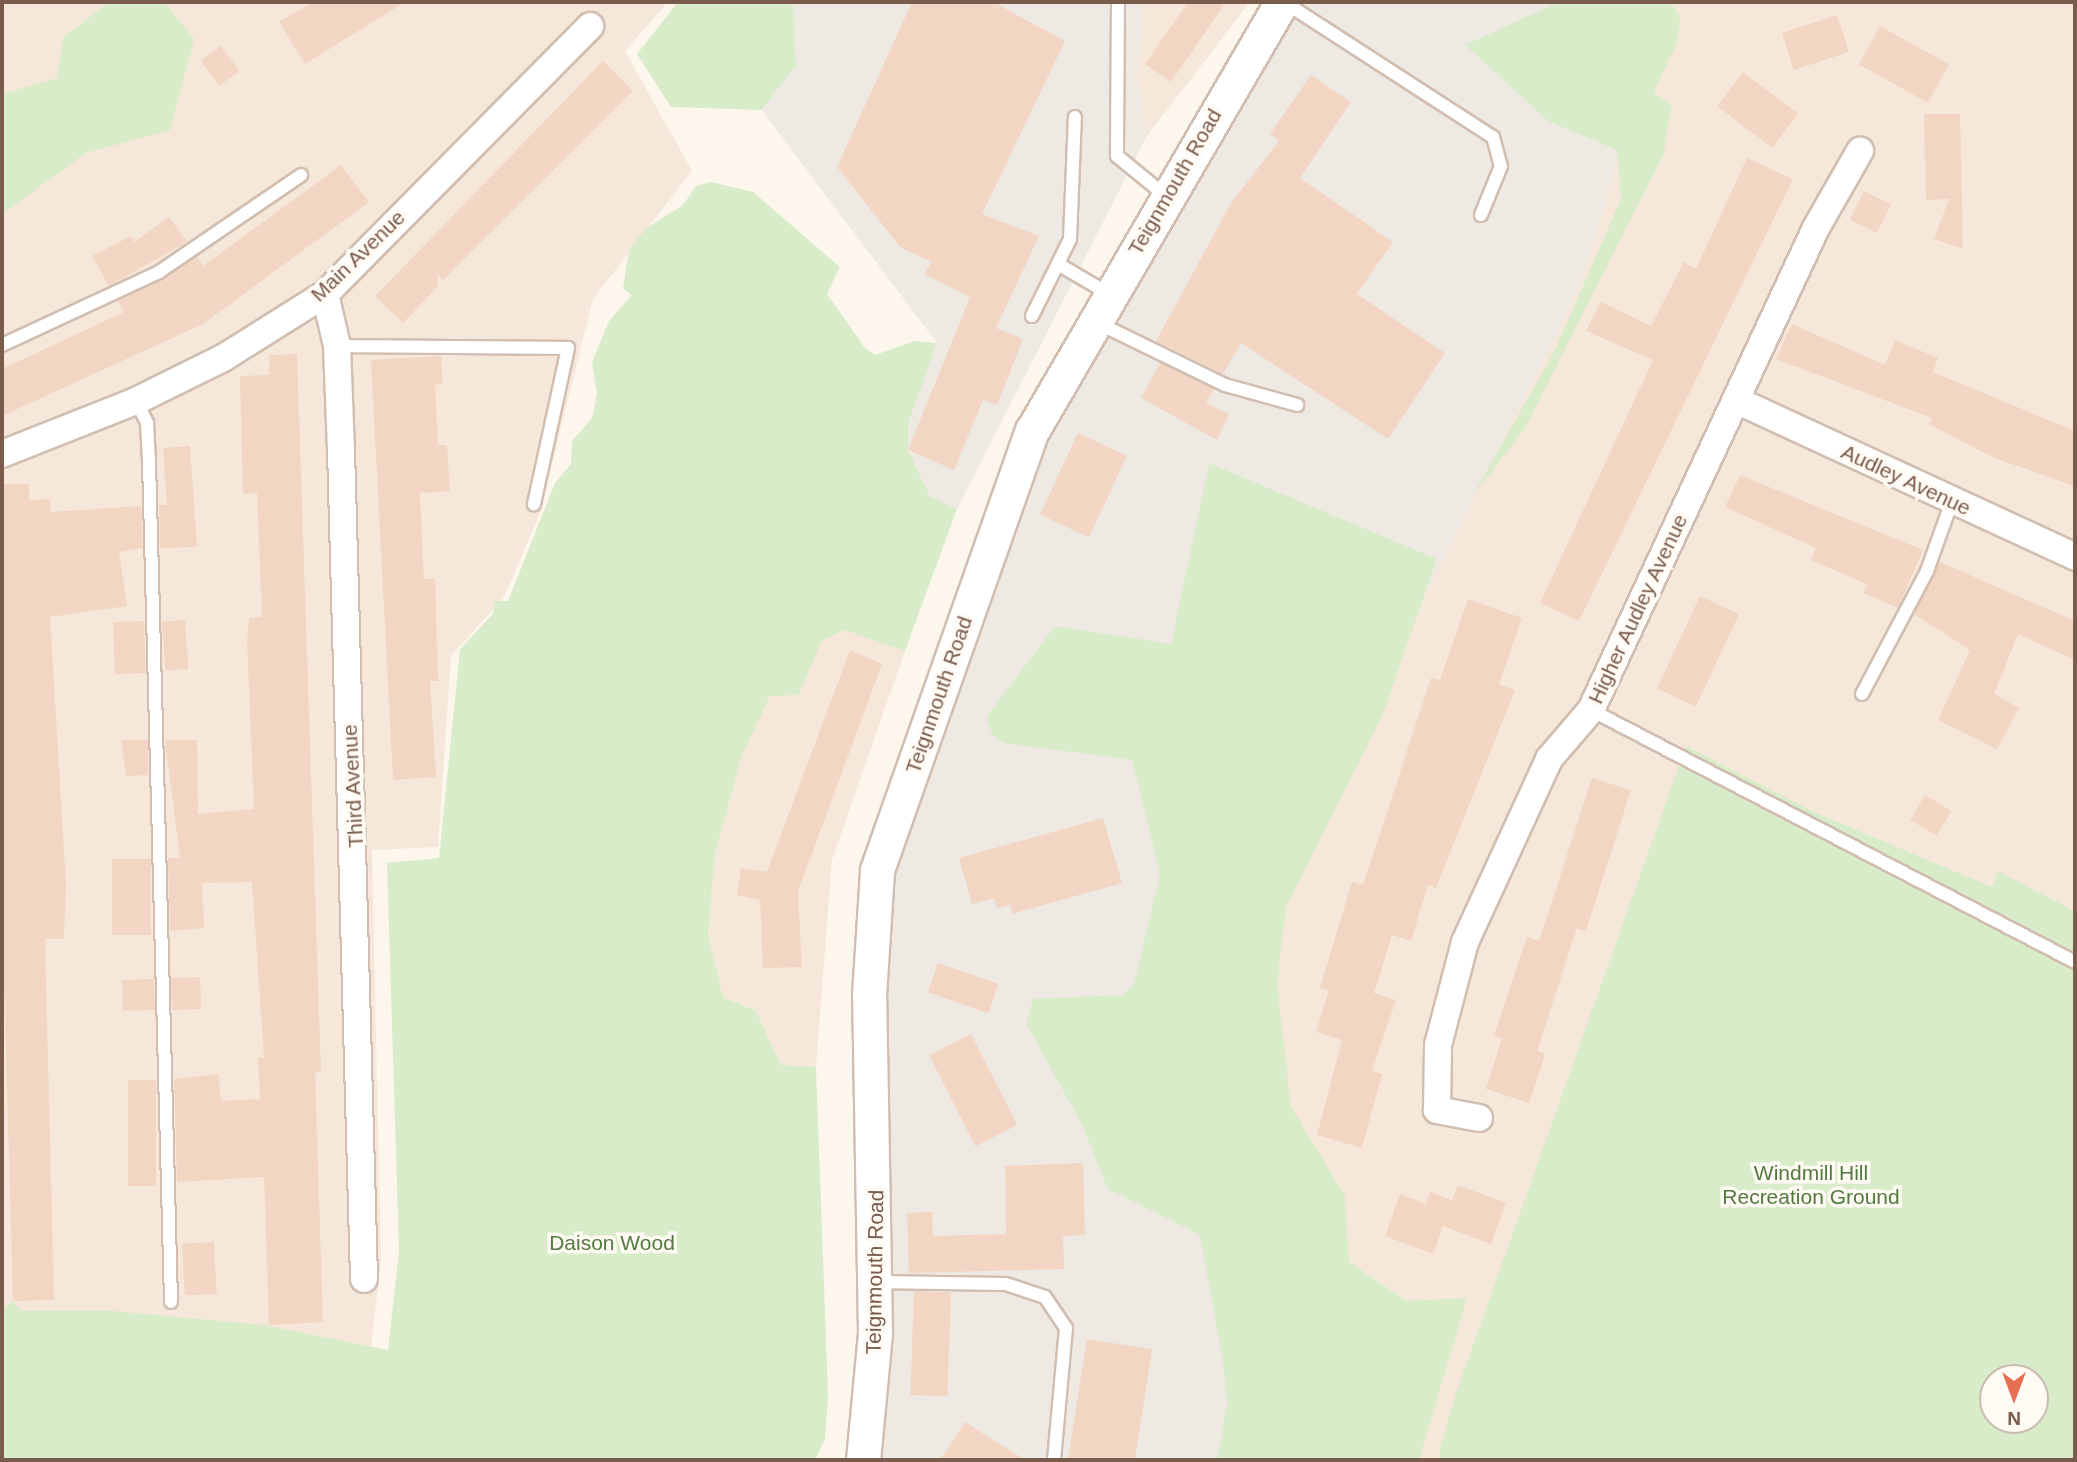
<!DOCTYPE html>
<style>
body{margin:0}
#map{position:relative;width:2077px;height:1462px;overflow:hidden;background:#fdf6ec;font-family:Arial,sans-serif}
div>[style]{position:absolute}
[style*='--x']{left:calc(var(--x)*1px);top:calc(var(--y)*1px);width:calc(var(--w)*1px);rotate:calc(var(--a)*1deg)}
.residential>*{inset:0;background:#f5e8da}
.industrial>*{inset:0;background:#efe9e4}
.green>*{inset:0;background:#d8ecc9}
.building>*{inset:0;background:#f3d5c3;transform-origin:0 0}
.roads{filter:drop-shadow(2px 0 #d1beb0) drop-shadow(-2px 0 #d1beb0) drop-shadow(0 2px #d1beb0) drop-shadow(0 -2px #d1beb0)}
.service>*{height:12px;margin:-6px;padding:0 6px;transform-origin:6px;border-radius:6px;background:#fff}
.minor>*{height:26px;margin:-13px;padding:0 13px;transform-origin:13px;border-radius:13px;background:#fff}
.tertiary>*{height:33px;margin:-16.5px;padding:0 16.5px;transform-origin:16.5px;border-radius:16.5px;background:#fff}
span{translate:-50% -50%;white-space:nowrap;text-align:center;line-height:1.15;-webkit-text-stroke:7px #fffaf3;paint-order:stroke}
.street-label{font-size:21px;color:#7a5c4d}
.park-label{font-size:21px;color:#537a41}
.frame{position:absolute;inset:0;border:4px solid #7a5c4d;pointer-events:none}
.north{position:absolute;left:1979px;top:1364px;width:70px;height:70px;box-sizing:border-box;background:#fffaf3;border:2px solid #cabbb1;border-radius:50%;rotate:180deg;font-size:19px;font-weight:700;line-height:28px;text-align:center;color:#7a5c4d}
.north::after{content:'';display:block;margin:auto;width:24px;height:32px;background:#e76f51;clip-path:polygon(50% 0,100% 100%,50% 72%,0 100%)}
</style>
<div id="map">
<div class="residential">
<div style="clip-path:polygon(2px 2px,668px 2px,625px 51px,692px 171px,593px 299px,539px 516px,504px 597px,451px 656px,438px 847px,372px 850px,381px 1261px,370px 1356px,2px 1319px)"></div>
<div style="clip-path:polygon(1143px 2px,1250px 2px,1147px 136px,1137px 78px)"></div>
<div style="clip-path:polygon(evenodd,1656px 2px,2075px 2px,2075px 1460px,1224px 1460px,1255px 978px,1656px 2px,1993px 1378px,2035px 1378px,2035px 1420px,1993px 1420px,1993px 1378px)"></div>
<div style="clip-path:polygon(844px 630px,905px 651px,832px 860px,816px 1067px,781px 1065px,756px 1011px,723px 997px,708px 935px,715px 854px,742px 755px,770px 695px,809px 666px,821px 641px)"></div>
</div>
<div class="industrial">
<div style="clip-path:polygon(793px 2px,1143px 2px,1137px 78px,1147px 136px,957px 509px,930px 496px,908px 450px,908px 424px,937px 343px,762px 110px,796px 65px)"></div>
<div style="clip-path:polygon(1282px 2px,1656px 2px,1657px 31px,1580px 285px,1379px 688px,1255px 978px,1224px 1460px,863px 1460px,877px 870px,1032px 431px)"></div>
</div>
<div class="green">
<div style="clip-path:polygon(110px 2px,164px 2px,194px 39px,170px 130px,86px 153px,2px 214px,2px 94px,57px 78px,63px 37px)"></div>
<div style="clip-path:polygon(678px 2px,793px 2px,796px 65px,762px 110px,671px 107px,637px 54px)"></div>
<div style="clip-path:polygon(1559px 2px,1670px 2px,1680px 16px,1677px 43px,1653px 93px,1671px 104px,1664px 153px,1524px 430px,1472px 497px,1555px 350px,1621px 199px,1617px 150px,1548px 121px,1465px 45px)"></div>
<div style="clip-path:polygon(711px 182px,753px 192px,840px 267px,827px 294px,865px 348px,875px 355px,915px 341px,937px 343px,908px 424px,908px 450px,930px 496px,957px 509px,905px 651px,844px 630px,821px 641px,799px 695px,770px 696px,742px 755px,715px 854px,708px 935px,723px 997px,756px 1011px,781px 1065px,816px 1067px,828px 1395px,825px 1439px,815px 1460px,2px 1460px,2px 1310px,13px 1301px,21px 1311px,113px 1311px,264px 1325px,388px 1350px,399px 1251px,387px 863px,439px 858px,460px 649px,493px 614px,494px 601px,508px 601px,555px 483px,571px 464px,572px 441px,592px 418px,597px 394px,592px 362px,609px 321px,632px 295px,623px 289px,629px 250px,645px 229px,683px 205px,696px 186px)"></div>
<div style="clip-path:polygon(1209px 463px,1437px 559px,1382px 716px,1286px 907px,1277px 984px,1291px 1107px,1345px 1196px,1349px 1262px,1407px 1301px,1467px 1298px,1419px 1460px,1217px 1460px,1227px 1405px,1224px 1368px,1200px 1235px,1108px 1189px,1082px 1125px,1026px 1023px,1033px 999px,1123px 995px,1134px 984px,1160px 874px,1132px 760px,1005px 743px,993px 736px,986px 717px,1055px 626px,1171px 644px)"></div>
<div style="clip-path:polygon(evenodd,1686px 746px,1816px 813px,1992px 887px,1998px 871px,2075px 911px,2075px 1460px,1442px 1460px,1439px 1451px,1456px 1393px,1686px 746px,1993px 1378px,2035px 1378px,2035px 1420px,1993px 1420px,1993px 1378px)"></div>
</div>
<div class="building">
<div style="clip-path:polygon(313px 2px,405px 2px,305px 64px,279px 22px)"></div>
<div style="clip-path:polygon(912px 2px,993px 2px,1065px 41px,982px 214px,1039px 236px,996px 328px,1023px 339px,997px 405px,983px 400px,954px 470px,908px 450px,970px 297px,924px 274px,932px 262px,901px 248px,837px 167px)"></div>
<div style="clip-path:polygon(1188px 2px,1226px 2px,1171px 82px,1145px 64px)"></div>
<div style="left:1837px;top:15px;width:39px;height:58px;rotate:72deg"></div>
<div style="left:1880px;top:26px;width:79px;height:44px;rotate:29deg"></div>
<div style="left:221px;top:46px;width:31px;height:25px;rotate:54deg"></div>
<div style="clip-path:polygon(603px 61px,633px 91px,443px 280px,437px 274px,438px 286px,403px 323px,375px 296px)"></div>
<div style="left:1743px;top:72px;width:69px;height:43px;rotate:37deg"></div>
<div style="clip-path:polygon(1311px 75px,1351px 102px,1300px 178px,1393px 242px,1357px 294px,1445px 353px,1388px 439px,1241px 343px,1223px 374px,1156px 341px,1231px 203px,1279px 141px,1270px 134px)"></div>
<div style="clip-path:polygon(1924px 114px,1960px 114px,1963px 249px,1934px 239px,1949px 199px,1926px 200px)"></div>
<div style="clip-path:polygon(1747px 158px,1793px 179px,1579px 621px,1540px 603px,1653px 360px,1586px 331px,1601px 302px,1651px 326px,1684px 262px,1696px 269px)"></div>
<div style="clip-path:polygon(341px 165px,369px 202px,203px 324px,2px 416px,2px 369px,124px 312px,118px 301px,197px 257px,203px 266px)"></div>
<div style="left:1864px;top:191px;width:30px;height:32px;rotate:26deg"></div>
<div style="clip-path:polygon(169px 217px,187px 242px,109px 286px,92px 256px,131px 236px,134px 242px)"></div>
<div style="clip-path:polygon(1792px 324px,1885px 365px,1895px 340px,1938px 358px,1933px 372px,2075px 431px,2075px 486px,1994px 458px,1929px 424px,1932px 418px,1776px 359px)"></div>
<div style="clip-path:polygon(297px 354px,321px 1072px,315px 1072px,323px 1322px,269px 1325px,264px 1177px,177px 1182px,174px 1079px,218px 1074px,221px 1101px,260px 1099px,258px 1058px,264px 1058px,252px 882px,202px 883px,204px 928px,170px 931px,168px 858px,180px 858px,165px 740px,197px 740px,198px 814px,254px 809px,247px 641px,249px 618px,262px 617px,257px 493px,243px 494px,240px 376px,269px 375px,269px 355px)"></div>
<div style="clip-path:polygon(441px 356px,443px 384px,435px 385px,438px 445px,447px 445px,450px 491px,420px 493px,424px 579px,435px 579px,438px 681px,430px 681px,436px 777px,393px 780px,371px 360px)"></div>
<div style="clip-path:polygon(1160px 363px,1214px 389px,1206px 403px,1229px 414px,1217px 440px,1141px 398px)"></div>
<div style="left:1078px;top:433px;width:54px;height:90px;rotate:25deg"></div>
<div style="clip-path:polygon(190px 446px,197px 547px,160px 548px,159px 505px,167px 505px,163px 448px)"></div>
<div style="clip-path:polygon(1740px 475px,1923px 550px,1898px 608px,1863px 593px,1867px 584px,1811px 560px,1816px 548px,1725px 507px)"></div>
<div style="clip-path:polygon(2px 484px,29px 484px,29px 500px,50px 499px,51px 512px,141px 506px,143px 548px,119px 552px,127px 606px,50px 617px,66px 884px,64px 939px,45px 939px,54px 1300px,13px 1301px,2px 909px)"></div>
<div style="clip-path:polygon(1940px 562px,2075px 621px,2075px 660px,2018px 634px,1994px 694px,2019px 708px,1997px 749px,1938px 720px,1970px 650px,1914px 614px)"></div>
<div style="left:1700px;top:596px;width:43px;height:102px;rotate:25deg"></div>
<div style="clip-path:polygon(1468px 599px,1522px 618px,1499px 684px,1515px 690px,1436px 888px,1428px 885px,1411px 941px,1392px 935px,1374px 993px,1396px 1000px,1372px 1071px,1382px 1074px,1362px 1148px,1317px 1135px,1342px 1040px,1316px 1032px,1329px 990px,1320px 988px,1352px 882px,1363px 885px,1431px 678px,1440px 680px)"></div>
<div style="left:185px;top:620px;width:49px;height:23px;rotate:86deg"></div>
<div style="left:144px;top:621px;width:52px;height:31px;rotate:88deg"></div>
<div style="clip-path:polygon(850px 650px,882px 664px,798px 891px,802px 967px,763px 968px,760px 900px,737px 895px,741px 868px,767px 872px)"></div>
<div style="clip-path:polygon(121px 740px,148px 740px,148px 775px,126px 776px)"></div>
<div style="clip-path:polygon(1592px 778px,1631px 790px,1586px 931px,1577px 928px,1537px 1051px,1545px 1054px,1529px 1103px,1486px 1089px,1502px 1038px,1494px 1036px,1527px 937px,1539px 941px)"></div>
<div style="left:1925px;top:795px;width:31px;height:29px;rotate:31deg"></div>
<div style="clip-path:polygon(1103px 818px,1122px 883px,1012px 914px,1010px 905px,997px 908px,994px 898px,972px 904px,959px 858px)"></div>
<div style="left:112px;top:859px;width:39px;height:76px"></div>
<div style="left:938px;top:963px;width:64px;height:31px;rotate:19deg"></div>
<div style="left:200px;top:977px;width:32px;height:29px;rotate:88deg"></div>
<div style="left:154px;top:979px;width:31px;height:32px;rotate:88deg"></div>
<div style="left:971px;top:1034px;width:102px;height:47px;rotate:63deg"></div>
<div style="left:128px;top:1080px;width:28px;height:106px"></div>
<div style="clip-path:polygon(1083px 1163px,1085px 1235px,1063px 1236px,1064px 1269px,909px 1273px,907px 1213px,932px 1212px,933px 1236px,1006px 1234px,1005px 1166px)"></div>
<div style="clip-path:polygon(1458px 1185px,1506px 1203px,1491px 1244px,1443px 1226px,1433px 1254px,1385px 1236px,1400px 1194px,1426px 1204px,1430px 1192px,1452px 1200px)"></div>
<div style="left:214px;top:1242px;width:52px;height:32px;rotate:87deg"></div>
<div style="left:914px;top:1291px;width:37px;height:104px;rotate:2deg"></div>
<div style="left:1087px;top:1339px;width:66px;height:122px;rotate:9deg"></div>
<div style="clip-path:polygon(965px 1422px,1025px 1460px,940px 1460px)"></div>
</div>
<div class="roads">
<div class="service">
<div style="--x:1118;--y:2;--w:154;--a:90.4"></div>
<div style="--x:1117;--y:156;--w:63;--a:39.2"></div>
<div style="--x:1284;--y:2;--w:249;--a:32.9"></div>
<div style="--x:1493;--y:137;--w:30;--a:75"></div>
<div style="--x:1501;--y:166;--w:53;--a:112.2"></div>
<div style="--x:1058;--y:264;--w:59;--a:30.5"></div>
<div style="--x:1032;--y:316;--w:86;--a:-63.7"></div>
<div style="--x:1070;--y:239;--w:122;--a:-87.7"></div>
<div style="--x:1098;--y:323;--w:141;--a:26"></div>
<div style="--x:1225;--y:385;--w:75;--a:15.5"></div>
<div style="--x:2;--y:345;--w:173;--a:-24.9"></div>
<div style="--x:159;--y:272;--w:172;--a:-34.3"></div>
<div style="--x:337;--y:346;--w:231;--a:0.5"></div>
<div style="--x:568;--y:348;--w:160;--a:102.3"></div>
<div style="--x:136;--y:401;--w:25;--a:63"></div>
<div style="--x:147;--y:423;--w:38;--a:87"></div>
<div style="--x:149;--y:461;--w:841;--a:88.5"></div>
<div style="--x:1862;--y:694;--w:139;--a:-62.1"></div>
<div style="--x:1927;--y:571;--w:74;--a:-70.3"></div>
<div style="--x:1591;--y:710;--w:546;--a:27.5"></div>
<div style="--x:876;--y:1282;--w:130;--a:0.9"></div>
<div style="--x:1006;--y:1284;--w:41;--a:18.4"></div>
<div style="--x:1045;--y:1297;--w:37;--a:56"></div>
<div style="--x:1066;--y:1328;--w:133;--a:95.2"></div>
</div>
<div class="minor">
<div style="--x:325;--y:294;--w:53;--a:77"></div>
<div style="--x:337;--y:346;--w:104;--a:87.8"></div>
<div style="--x:341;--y:450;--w:829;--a:88.41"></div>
<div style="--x:1738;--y:401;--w:371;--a:24.8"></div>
<div style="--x:2;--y:454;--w:144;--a:-21.6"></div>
<div style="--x:136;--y:401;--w:97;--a:-26.3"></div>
<div style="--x:223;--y:358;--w:120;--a:-32.1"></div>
<div style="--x:325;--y:294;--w:377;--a:-45.3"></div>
<div style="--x:1479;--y:1118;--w:43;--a:-169.2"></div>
<div style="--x:1437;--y:1110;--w:65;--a:-89.1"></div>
<div style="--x:1438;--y:1045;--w:106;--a:-75.3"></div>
<div style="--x:1465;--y:942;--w:201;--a:-65.3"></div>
<div style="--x:1549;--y:759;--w:65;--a:-49.4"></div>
<div style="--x:1591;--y:710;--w:532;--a:-64.98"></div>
<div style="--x:1816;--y:228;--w:89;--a:-60.3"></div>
</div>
<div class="tertiary">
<div style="--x:863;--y:1460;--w:129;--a:-84.6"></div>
<div style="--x:875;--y:1332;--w:337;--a:-91"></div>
<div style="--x:869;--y:995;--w:125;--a:-86.3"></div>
<div style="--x:877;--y:870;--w:466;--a:-70.6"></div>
<div style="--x:1032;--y:431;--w:497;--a:-59.8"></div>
</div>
</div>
<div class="street-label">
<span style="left:1175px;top:182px;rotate:-60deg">Teignmouth Road</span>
<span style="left:358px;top:256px;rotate:-44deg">Main Avenue</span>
<span style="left:1906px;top:480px;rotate:25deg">Audley Avenue</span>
<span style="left:1638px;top:609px;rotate:-65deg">Higher Audley Avenue</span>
<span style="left:939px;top:695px;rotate:-71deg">Teignmouth Road</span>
<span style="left:353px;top:786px;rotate:-93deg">Third Avenue</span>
<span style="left:875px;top:1272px;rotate:-89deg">Teignmouth Road</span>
</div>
<div class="park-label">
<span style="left:1811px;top:1185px">Windmill Hill<br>Recreation Ground</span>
<span style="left:612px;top:1243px">Daison Wood</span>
</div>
<div class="frame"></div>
<div class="north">N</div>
</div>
